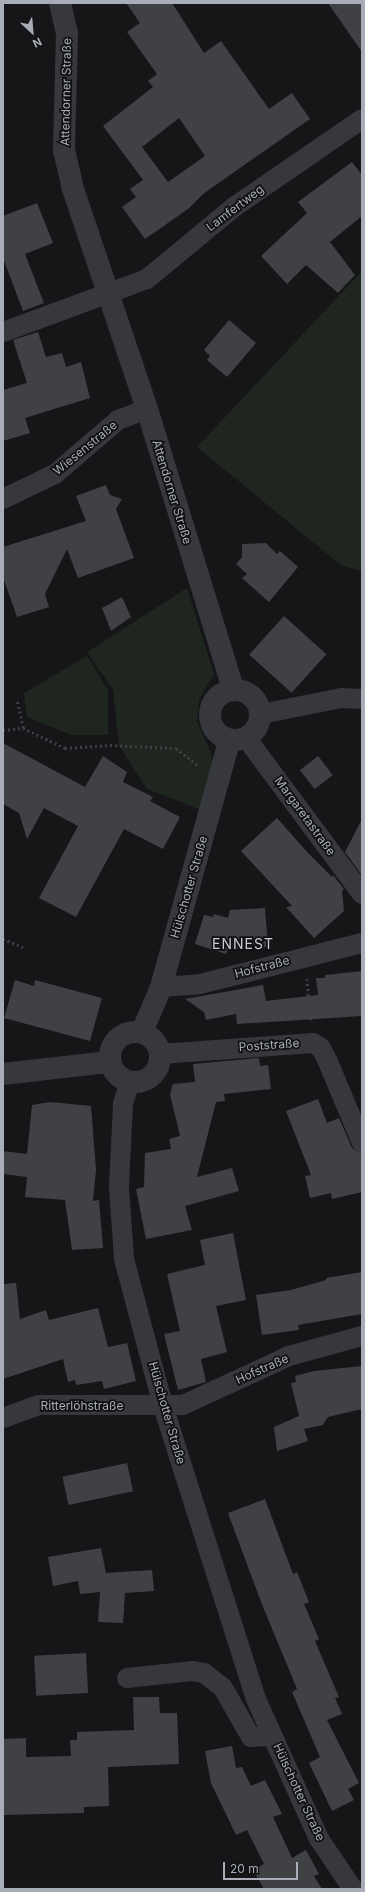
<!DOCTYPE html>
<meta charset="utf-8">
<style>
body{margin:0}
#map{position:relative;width:365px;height:1892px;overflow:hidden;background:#161618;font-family:Inter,sans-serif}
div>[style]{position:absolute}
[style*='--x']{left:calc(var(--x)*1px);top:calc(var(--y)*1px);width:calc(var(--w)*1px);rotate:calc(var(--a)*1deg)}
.green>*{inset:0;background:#1e261f}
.building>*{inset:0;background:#404145;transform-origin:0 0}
.path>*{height:2.5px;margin-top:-1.25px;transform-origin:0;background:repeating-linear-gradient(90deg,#3d3f44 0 2px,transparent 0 5px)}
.minor>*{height:20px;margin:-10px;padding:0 10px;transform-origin:10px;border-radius:10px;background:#37383d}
.tertiary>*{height:22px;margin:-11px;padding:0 11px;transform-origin:11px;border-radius:11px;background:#37383d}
.tertiary>.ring{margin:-11px;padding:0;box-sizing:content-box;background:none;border:22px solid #37383d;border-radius:50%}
span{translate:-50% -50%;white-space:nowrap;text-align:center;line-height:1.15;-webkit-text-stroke:3.5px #111113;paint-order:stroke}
.street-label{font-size:12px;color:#a8adb8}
.quarter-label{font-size:14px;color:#c9ccd4;letter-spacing:1px}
.frame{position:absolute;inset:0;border:4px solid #a8adb8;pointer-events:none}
.north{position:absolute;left:12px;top:12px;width:40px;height:40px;-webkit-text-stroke:3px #111113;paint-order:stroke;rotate:154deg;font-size:11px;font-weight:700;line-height:16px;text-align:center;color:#a8adb8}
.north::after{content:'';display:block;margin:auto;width:14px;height:18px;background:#a8adb8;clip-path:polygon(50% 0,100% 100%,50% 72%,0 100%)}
.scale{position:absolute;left:223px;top:1862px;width:75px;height:18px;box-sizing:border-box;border:2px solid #a8adb8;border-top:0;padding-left:5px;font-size:12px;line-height:14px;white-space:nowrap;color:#a8adb8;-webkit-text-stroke:3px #111113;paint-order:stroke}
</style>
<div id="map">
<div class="green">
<div style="clip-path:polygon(362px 271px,362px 571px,342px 566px,197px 447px)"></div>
<div style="clip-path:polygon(187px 588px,214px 674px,199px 699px,197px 721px,212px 756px,207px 812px,147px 789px,119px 746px,113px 690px,87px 652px)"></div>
<div style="clip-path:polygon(87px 656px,108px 690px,108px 735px,71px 735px,27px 717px,24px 693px)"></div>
</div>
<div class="building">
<div style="clip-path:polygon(evenodd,126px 3px,172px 3px,204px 53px,221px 41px,269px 109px,292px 93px,310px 119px,203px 194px,188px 209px,145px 239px,122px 207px,136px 197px,130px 189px,143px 180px,103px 126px,153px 87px,148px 81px,157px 74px,127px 32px,140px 23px,126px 3px,179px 118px,205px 156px,168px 182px,142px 147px,179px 118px)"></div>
<div style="clip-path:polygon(328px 3px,362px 3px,362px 52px)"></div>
<div style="clip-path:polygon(352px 162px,362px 175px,362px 216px,330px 242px,355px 275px,338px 293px,306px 265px,287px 284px,261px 256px,307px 213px,298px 202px)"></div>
<div style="clip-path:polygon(37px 203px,53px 243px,25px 254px,44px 303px,23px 311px,3px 258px,3px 216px)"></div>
<div style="clip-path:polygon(229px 320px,256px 343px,227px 377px,207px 360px,210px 356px,204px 350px)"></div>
<div style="clip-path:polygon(38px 332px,46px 357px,62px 353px,66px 367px,81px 362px,90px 398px,25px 418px,30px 433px,3px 441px,3px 390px,27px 383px,13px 340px)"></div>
<div style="clip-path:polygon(106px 485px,110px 495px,122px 499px,116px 509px,134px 558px,78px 578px,67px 549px,45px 594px,49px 607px,17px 617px,3px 577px,3px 547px,86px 521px,76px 496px)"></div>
<div style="clip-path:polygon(266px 543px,277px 554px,280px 551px,298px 567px,269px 602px,242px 578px,247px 574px,236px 564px,242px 557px,242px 544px)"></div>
<div style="clip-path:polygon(122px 597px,131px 617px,111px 631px,102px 608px)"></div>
<div style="left:284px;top:616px;width:57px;height:52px;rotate:42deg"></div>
<div style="clip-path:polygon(3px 743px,85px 787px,103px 756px,127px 772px,123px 782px,153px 797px,150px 801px,180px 817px,163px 849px,124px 829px,76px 917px,39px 898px,78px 826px,44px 808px,27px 839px,19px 813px,3px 804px)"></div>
<div style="left:318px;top:756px;width:24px;height:23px;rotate:52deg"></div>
<div style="clip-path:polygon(277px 818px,308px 853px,332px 877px,333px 875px,344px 889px,342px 891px,344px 911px,314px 938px,286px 907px,292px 906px,241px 851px)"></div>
<div style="clip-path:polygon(362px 819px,362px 873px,361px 874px,345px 852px)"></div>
<div style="clip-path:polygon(265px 908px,268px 947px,228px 949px,226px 954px,195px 944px,204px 915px,213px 917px,214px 914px,228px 918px,230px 910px)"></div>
<div style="clip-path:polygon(362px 971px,362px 1016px,237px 1024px,236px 1014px,206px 1020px,204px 1012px,185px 999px,263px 985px,266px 1001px,318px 995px,316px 978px,325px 978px,325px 975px)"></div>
<div style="clip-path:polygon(15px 980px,34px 986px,35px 980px,102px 998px,90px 1041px,4px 1018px)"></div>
<div style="clip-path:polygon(259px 1058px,260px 1066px,268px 1065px,271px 1089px,224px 1094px,225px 1101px,216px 1102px,197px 1177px,232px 1168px,239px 1191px,185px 1206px,192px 1230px,146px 1239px,136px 1189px,144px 1187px,145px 1153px,171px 1149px,169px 1139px,180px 1136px,170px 1094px,173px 1084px,195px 1082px,193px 1064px)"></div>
<div style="clip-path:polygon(318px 1099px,327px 1123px,339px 1118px,352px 1148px,362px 1154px,362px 1192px,332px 1199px,331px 1193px,310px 1198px,305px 1176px,311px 1175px,286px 1111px)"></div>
<div style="clip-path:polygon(50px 1102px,91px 1106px,96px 1170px,93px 1201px,99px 1200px,103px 1248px,72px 1250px,65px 1200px,25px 1197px,27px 1177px,3px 1174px,3px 1151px,27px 1154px,32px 1105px)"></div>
<div style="clip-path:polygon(233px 1233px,246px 1300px,216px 1306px,227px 1352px,201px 1359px,206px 1382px,178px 1390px,164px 1334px,180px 1331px,167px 1274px,205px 1265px,200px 1240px)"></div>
<div style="clip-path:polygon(362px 1272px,362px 1314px,298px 1325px,299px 1330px,262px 1335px,256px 1295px,291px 1290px,326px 1280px,326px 1278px)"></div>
<div style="clip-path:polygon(16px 1283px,20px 1319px,46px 1310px,49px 1320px,98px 1308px,108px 1347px,127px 1343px,136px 1381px,104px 1389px,102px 1381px,76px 1385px,75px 1380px,68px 1382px,63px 1359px,3px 1379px,3px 1284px)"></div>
<div style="clip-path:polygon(362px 1366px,362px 1409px,328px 1417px,323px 1425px,304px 1429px,308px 1441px,277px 1451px,274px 1427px,299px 1416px,291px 1383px,296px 1382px,295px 1376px,314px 1371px)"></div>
<div style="left:127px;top:1463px;width:29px;height:66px;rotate:78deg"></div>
<div style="clip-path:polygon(265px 1499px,293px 1574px,297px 1572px,309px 1602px,304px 1604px,319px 1639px,315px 1641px,339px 1697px,335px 1698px,342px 1714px,327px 1720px,359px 1783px,348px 1789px,354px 1800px,332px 1811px,309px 1763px,320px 1757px,292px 1692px,297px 1689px,261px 1602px,228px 1513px)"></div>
<div style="clip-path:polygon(101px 1548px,106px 1573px,152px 1570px,154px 1591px,125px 1593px,123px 1623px,98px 1622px,100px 1592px,80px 1594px,78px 1581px,53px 1586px,48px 1557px)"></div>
<div style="left:86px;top:1653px;width:40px;height:52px;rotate:87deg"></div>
<div style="clip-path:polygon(133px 1697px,159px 1697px,160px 1713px,177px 1713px,179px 1764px,108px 1767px,109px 1806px,84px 1807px,84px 1813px,3px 1815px,3px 1739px,26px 1738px,26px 1757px,71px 1756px,70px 1740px,77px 1740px,77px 1732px,134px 1730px)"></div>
<div style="clip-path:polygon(232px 1746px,236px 1768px,242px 1767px,251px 1786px,265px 1780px,282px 1814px,273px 1817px,292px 1858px,306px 1850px,319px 1874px,314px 1876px,322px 1889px,264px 1889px,253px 1870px,264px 1864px,247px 1830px,236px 1835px,211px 1783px,205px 1751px)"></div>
</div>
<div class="path">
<div style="--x:23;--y:728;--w:47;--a:25.5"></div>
<div style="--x:65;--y:748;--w:45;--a:-3.8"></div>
<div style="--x:110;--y:745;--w:66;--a:2.6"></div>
<div style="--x:176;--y:748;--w:28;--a:38"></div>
<div style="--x:3;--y:730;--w:20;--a:-6"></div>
<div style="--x:23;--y:728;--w:30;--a:-102"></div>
<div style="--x:3;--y:939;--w:22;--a:22"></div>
<div style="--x:307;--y:979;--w:41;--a:84.4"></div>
</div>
<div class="minor">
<div style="--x:3;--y:332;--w:153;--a:-20.2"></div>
<div style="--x:147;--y:279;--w:113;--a:-39.6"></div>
<div style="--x:234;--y:207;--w:155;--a:-34.5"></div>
<div style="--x:3;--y:499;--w:58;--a:-25.7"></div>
<div style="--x:55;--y:474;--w:83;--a:-40.6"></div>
<div style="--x:118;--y:420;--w:31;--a:-21"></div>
<div style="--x:261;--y:714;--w:82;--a:-11.3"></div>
<div style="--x:341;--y:698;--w:21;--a:3"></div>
<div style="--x:247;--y:739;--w:193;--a:53.4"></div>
<div style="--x:161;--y:987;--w:39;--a:-4"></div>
<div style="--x:200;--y:984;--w:167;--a:-14.2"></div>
<div style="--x:160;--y:1054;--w:153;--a:-4.1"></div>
<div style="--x:313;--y:1043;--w:9;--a:32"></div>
<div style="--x:321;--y:1048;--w:16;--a:63"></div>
<div style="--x:328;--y:1062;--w:88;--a:67.2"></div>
<div style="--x:130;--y:1082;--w:23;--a:108"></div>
<div style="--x:123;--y:1104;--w:83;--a:92.8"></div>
<div style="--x:119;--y:1187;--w:72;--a:86"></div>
<div style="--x:124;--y:1259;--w:152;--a:75.1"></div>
<div style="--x:163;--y:1406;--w:307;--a:72.4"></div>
<div style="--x:256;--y:1699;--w:154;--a:65.8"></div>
<div style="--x:319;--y:1839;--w:60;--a:55.8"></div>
<div style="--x:3;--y:1418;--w:38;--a:-20"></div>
<div style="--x:39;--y:1405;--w:144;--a:0"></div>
<div style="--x:183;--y:1405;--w:117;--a:-24.8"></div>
<div style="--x:289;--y:1356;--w:76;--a:-15.3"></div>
<div style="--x:127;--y:1678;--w:65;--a:-6.1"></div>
<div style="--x:192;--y:1671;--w:12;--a:9"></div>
<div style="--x:204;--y:1673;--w:24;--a:38"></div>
<div style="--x:223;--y:1688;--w:56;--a:60.3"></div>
<div style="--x:251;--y:1737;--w:21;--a:-3"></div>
</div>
<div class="tertiary">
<div style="--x:60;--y:3;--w:31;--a:77"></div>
<div style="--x:67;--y:33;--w:117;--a:91.5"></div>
<div style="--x:64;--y:150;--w:37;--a:77"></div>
<div style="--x:72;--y:186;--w:235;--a:71.4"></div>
<div style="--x:147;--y:409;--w:293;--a:72.9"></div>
<div class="ring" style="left:210px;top:690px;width:28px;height:28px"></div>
<div class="ring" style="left:110px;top:1032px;width:28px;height:28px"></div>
<div style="--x:142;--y:1032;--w:49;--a:-67.1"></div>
<div style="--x:161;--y:987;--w:255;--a:-74.5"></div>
<div style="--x:3;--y:1074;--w:107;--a:-6.5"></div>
</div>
<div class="street-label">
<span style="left:66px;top:92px;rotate:-89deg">Attendorner Straße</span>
<span style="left:235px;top:208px;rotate:-37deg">Lamfertweg</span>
<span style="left:85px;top:448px;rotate:-39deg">Wiesenstraße</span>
<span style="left:172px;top:492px;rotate:73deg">Attendorner Straße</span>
<span style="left:305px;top:816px;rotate:54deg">Margaretastraße</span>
<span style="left:189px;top:887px;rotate:-74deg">Hülschotter Straße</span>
<span style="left:262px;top:967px;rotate:-15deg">Hofstraße</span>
<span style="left:269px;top:1045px;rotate:-4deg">Poststraße</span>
<span style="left:262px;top:1369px;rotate:-24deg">Hofstraße</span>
<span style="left:82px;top:1406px">Ritterlöhstraße</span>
<span style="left:167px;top:1413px;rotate:74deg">Hülschotter Straße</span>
<span style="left:299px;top:1792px;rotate:65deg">Hülschotter Straße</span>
</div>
<div class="quarter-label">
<span style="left:243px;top:944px">ENNEST</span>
</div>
<div class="frame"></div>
<div class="north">N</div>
<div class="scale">20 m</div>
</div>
